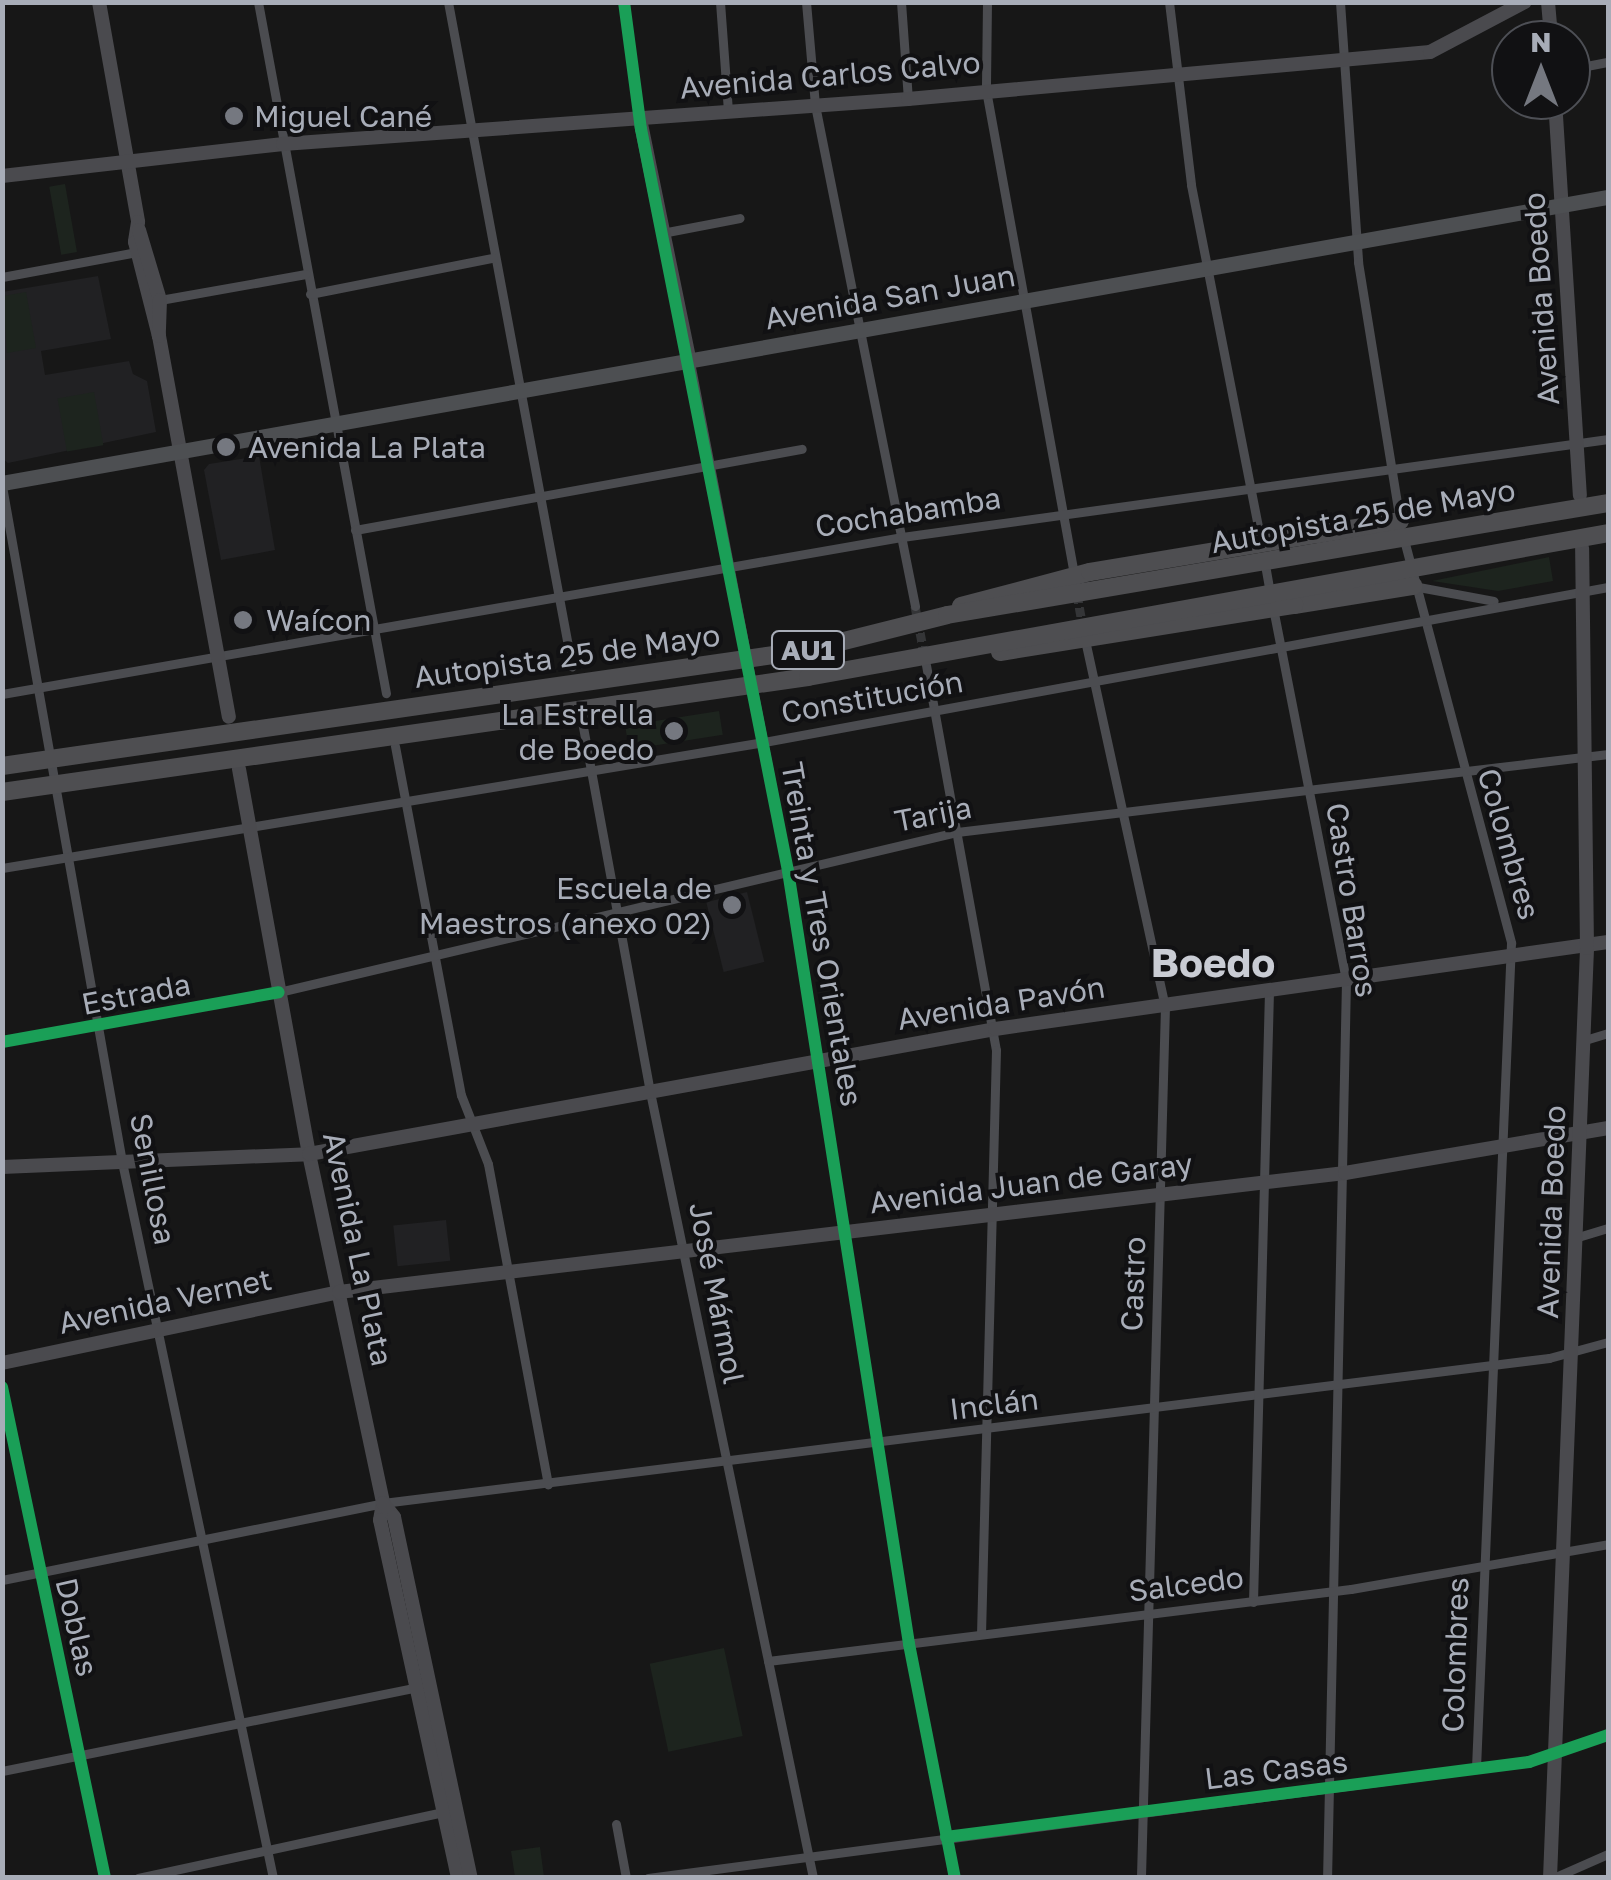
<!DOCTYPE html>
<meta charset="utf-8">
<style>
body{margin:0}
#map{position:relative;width:1611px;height:1880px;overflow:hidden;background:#171717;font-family:"Golos Text",sans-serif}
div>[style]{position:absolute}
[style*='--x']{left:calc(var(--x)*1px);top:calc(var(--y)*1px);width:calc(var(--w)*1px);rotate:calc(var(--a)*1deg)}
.built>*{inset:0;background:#212123;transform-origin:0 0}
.green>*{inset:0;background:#1d241e;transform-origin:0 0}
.street-tunnel>*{height:9px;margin-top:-4.5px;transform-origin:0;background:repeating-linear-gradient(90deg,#343537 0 9px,transparent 0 13.5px)}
.street>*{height:9px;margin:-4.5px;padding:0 4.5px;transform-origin:4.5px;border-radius:4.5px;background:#4b4c50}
.secondary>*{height:14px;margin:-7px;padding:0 7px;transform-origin:7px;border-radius:7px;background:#4a4a4e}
.primary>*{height:15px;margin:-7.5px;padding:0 7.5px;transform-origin:7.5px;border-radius:7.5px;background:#4d4f52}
.highway>*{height:18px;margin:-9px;padding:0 9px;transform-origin:9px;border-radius:9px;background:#4e4e51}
.highway-bridge>*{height:18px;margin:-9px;padding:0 9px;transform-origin:9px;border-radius:9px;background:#4e4e51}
.cycleway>*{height:12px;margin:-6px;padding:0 6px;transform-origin:6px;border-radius:6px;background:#1a9f57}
.dots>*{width:28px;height:28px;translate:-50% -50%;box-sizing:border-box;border:5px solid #111113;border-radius:50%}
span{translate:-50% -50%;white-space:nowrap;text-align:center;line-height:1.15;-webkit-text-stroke:8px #111113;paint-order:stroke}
.shield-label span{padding:2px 8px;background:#111113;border:2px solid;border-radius:8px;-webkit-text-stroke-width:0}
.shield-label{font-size:28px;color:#a8adb8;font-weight:700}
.street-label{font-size:30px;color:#a8adb8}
.poi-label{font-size:30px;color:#a8adb8}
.left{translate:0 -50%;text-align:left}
.right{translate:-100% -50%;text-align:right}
.district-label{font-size:40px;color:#c9ccd4;font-weight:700}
.frame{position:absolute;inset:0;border:5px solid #a8adb8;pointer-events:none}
.north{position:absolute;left:1491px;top:20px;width:100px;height:100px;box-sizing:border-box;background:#111113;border:2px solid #4d4f55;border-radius:50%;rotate:0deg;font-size:28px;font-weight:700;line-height:40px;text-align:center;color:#a8adb8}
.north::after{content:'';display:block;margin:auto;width:35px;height:45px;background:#757880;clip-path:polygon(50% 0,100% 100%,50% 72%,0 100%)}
</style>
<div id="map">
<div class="built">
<div style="clip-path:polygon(98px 276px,111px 339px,41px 351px,45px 375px,129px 361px,133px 374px,147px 381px,156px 432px,8px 463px,3px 459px,2px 292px)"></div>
<div style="clip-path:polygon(259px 456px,275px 550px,221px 560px,204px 470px,209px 464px)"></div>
<div style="left:747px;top:892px;width:72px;height:42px;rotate:76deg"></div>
<div style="left:446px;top:1220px;width:41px;height:53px;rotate:84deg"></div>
</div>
<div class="green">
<div style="left:65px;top:184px;width:69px;height:16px;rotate:80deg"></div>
<div style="clip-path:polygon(26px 292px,36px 348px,7px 353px,3px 296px)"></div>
<div style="left:94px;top:392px;width:54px;height:37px;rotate:80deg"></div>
<div style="clip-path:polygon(1549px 557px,1553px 581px,1498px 591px,1432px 581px)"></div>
<div style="left:719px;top:711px;width:24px;height:95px;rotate:81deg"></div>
<div style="left:724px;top:1648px;width:90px;height:76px;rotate:78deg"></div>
<div style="clip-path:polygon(540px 1847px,544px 1877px,515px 1877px,511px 1851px)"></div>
</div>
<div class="street-tunnel">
<div style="--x:1077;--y:594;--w:35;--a:80"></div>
<div style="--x:915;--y:606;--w:53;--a:79.1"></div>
</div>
<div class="street">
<div style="--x:258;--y:2;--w:703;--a:79.51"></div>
<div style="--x:448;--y:2;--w:676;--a:79.44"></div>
<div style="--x:624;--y:2;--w:118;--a:82.2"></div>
<div style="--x:720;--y:2;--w:109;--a:85.8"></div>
<div style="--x:806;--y:2;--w:103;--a:85"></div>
<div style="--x:815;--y:105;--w:511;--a:78.71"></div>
<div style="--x:901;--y:2;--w:97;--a:85.9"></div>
<div style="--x:987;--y:2;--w:88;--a:90.7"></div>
<div style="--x:986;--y:90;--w:489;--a:79.7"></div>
<div style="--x:1169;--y:2;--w:184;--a:83.1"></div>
<div style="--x:1191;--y:185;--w:365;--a:78.9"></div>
<div style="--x:1340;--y:2;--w:261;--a:86"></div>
<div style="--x:1358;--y:262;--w:262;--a:80.8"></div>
<div style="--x:1571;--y:69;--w:38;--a:-11"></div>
<div style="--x:662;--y:233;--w:79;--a:-10.9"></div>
<div style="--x:2;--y:277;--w:137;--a:-10.5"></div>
<div style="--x:310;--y:294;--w:186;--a:-11.2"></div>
<div style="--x:160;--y:300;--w:148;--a:-10.1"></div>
<div style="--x:690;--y:362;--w:518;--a:79.1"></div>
<div style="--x:788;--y:871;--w:782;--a:81.1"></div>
<div style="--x:909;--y:1644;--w:238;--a:78.9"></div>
<div style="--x:2;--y:486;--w:687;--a:79.93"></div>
<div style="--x:122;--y:1162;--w:732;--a:78.09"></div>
<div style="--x:355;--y:530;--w:454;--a:-10.3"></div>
<div style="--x:1403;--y:536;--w:421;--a:75.1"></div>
<div style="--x:1511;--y:943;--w:827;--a:92.43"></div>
<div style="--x:1264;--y:559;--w:35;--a:80"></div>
<div style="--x:1413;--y:586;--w:82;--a:10.5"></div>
<div style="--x:1273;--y:608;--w:380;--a:78.9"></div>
<div style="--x:1346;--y:981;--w:897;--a:91.21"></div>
<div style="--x:1085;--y:640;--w:375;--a:77.7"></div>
<div style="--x:1165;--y:1006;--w:872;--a:91.58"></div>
<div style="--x:926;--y:665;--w:391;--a:79.7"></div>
<div style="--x:996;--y:1050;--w:584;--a:91.47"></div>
<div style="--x:2;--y:694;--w:914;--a:-9.9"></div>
<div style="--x:902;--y:537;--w:713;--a:-7.9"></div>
<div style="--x:581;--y:716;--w:382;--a:79.6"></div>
<div style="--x:650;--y:1092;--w:803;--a:78.28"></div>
<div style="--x:395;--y:746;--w:355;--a:79.3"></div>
<div style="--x:461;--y:1095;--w:74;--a:68.6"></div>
<div style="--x:488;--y:1164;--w:326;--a:79.4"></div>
<div style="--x:2;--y:868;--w:772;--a:-9.39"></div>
<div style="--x:764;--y:742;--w:858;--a:-10.41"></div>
<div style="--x:1585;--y:1040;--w:24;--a:-17"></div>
<div style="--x:2;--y:1042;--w:281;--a:-10.2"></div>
<div style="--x:279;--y:992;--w:697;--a:-13.28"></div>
<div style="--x:957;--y:832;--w:656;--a:-6.83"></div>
<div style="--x:1578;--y:1237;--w:31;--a:-17"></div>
<div style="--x:2;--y:1387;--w:502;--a:78.15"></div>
<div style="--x:2;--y:1580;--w:389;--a:-11.4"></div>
<div style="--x:383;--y:1503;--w:1175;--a:-7.09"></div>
<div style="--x:1549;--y:1358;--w:61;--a:-15.2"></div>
<div style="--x:1253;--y:1602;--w:611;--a:-88.5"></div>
<div style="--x:768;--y:1661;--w:587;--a:-7.04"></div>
<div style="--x:1351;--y:1589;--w:261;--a:-9.9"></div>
<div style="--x:2;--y:1771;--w:424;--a:-11.4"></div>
<div style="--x:616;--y:1824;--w:55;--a:79.5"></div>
<div style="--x:138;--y:1878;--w:317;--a:-12.2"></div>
<div style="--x:648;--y:1878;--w:889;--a:-7.5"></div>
<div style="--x:1529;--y:1762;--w:83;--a:-18.9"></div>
<div style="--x:1553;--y:1878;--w:60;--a:-23.6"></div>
</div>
<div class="secondary">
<div style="--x:99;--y:2;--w:223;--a:79.9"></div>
<div style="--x:138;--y:222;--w:20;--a:99"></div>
<div style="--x:135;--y:242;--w:97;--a:75.7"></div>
<div style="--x:159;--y:336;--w:387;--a:79.6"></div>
<div style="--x:1548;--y:2;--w:38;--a:85"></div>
<div style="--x:1555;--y:100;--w:396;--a:86.4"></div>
<div style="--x:640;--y:119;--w:248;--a:78.4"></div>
<div style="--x:2;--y:176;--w:283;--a:-6.5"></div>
<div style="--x:283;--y:144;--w:627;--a:-4.12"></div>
<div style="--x:908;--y:99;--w:524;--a:-5.14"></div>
<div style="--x:1430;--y:52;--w:107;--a:-27.8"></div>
<div style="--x:139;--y:230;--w:73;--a:73.3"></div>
<div style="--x:160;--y:300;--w:36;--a:92"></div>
<div style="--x:239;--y:769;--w:391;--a:79.7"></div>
<div style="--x:309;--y:1154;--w:357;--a:78"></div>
<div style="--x:383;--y:1503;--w:17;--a:100"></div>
<div style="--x:380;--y:1520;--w:366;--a:77.7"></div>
<div style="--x:2;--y:1167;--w:307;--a:-2.4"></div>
<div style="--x:309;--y:1154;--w:697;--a:-10.33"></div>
<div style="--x:995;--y:1029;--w:619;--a:-8.08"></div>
<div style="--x:2;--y:1363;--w:344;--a:-11.9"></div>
<div style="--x:339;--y:1292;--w:1013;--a:-6.75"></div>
<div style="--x:1345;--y:1173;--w:267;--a:-9.7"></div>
<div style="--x:383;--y:1503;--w:18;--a:52"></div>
<div style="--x:394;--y:1517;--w:369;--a:78"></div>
<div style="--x:1550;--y:1878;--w:931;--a:-87.72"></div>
<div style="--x:1587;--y:948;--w:400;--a:-90.7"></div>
</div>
<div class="primary">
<div style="--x:2;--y:483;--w:1631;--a:-10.1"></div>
</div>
<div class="highway">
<div style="--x:1318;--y:534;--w:83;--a:-9"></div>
<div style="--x:1294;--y:605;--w:121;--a:-9.1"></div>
</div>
<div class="highway-bridge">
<div style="--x:961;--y:606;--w:133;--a:-14.8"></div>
<div style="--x:1090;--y:572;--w:231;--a:-9.5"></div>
<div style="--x:1000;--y:652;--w:298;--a:-9.1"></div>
<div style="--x:2;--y:766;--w:814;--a:-8.19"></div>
<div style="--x:808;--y:650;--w:143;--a:-14.1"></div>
<div style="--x:947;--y:615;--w:670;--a:-9.62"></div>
<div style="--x:2;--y:792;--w:814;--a:-8.12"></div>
<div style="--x:808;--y:677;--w:813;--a:-10.2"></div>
</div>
<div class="cycleway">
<div style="--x:624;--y:2;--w:128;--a:82.4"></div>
<div style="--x:641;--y:129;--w:756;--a:78.79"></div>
<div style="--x:788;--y:871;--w:782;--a:81.1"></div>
<div style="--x:909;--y:1644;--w:238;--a:78.9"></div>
<div style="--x:2;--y:1042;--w:281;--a:-10.2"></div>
<div style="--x:2;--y:1387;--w:502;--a:78.15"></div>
<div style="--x:946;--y:1837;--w:588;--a:-7.33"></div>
<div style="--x:1529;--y:1762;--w:83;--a:-18.9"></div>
</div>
<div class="dots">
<div style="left:234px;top:116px;background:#757880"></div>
<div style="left:226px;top:447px;background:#757880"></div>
<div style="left:243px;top:620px;background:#757880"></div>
<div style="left:674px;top:731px;background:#757880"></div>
<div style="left:732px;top:905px;background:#757880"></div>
</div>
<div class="shield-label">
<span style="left:808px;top:650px">AU1</span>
</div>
<div class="street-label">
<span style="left:830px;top:75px;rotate:-5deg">Avenida Carlos Calvo</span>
<span style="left:890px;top:297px;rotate:-10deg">Avenida San Juan</span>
<span style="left:1541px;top:299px;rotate:-94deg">Avenida Boedo</span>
<span style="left:908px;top:512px;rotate:-9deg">Cochabamba</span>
<span style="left:1363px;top:516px;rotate:-10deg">Autopista 25 de Mayo</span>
<span style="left:567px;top:656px;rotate:-8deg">Autopista 25 de Mayo</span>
<span style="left:872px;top:697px;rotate:-10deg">Constitución</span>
<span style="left:933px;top:814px;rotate:-11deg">Tarija</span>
<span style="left:1509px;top:844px;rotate:74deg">Colombres</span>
<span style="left:1352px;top:900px;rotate:81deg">Castro Barros</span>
<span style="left:822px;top:934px;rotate:80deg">Treinta y Tres Orientales</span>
<span style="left:136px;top:994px;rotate:-11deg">Estrada</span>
<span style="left:1001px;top:1003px;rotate:-9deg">Avenida Pavón</span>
<span style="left:153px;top:1179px;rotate:79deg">Senillosa</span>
<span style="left:1031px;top:1183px;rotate:-7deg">Avenida Juan de Garay</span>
<span style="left:1551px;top:1212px;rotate:-88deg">Avenida Boedo</span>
<span style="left:358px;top:1249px;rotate:78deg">Avenida La Plata</span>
<span style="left:1133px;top:1284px;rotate:-88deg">Castro</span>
<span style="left:717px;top:1293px;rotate:79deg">José Mármol</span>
<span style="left:165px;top:1301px;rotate:-12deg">Avenida Vernet</span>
<span style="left:994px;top:1404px;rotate:-7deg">Inclán</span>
<span style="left:1186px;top:1584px;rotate:-7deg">Salcedo</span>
<span style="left:77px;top:1627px;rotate:77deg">Doblas</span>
<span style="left:1455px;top:1655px;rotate:-88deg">Colombres</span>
<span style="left:1276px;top:1770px;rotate:-7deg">Las Casas</span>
</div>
<div class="poi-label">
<span class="left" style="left:254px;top:116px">Miguel Cané</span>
<span class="left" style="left:248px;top:447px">Avenida La Plata</span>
<span class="left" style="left:266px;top:620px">Waícon</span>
<span class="right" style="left:654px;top:731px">La Estrella<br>de Boedo</span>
<span class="right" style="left:712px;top:905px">Escuela de<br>Maestros (anexo 02)</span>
</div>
<div class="district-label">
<span style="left:1213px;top:962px">Boedo</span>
</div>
<div class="frame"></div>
<div class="north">N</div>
</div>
